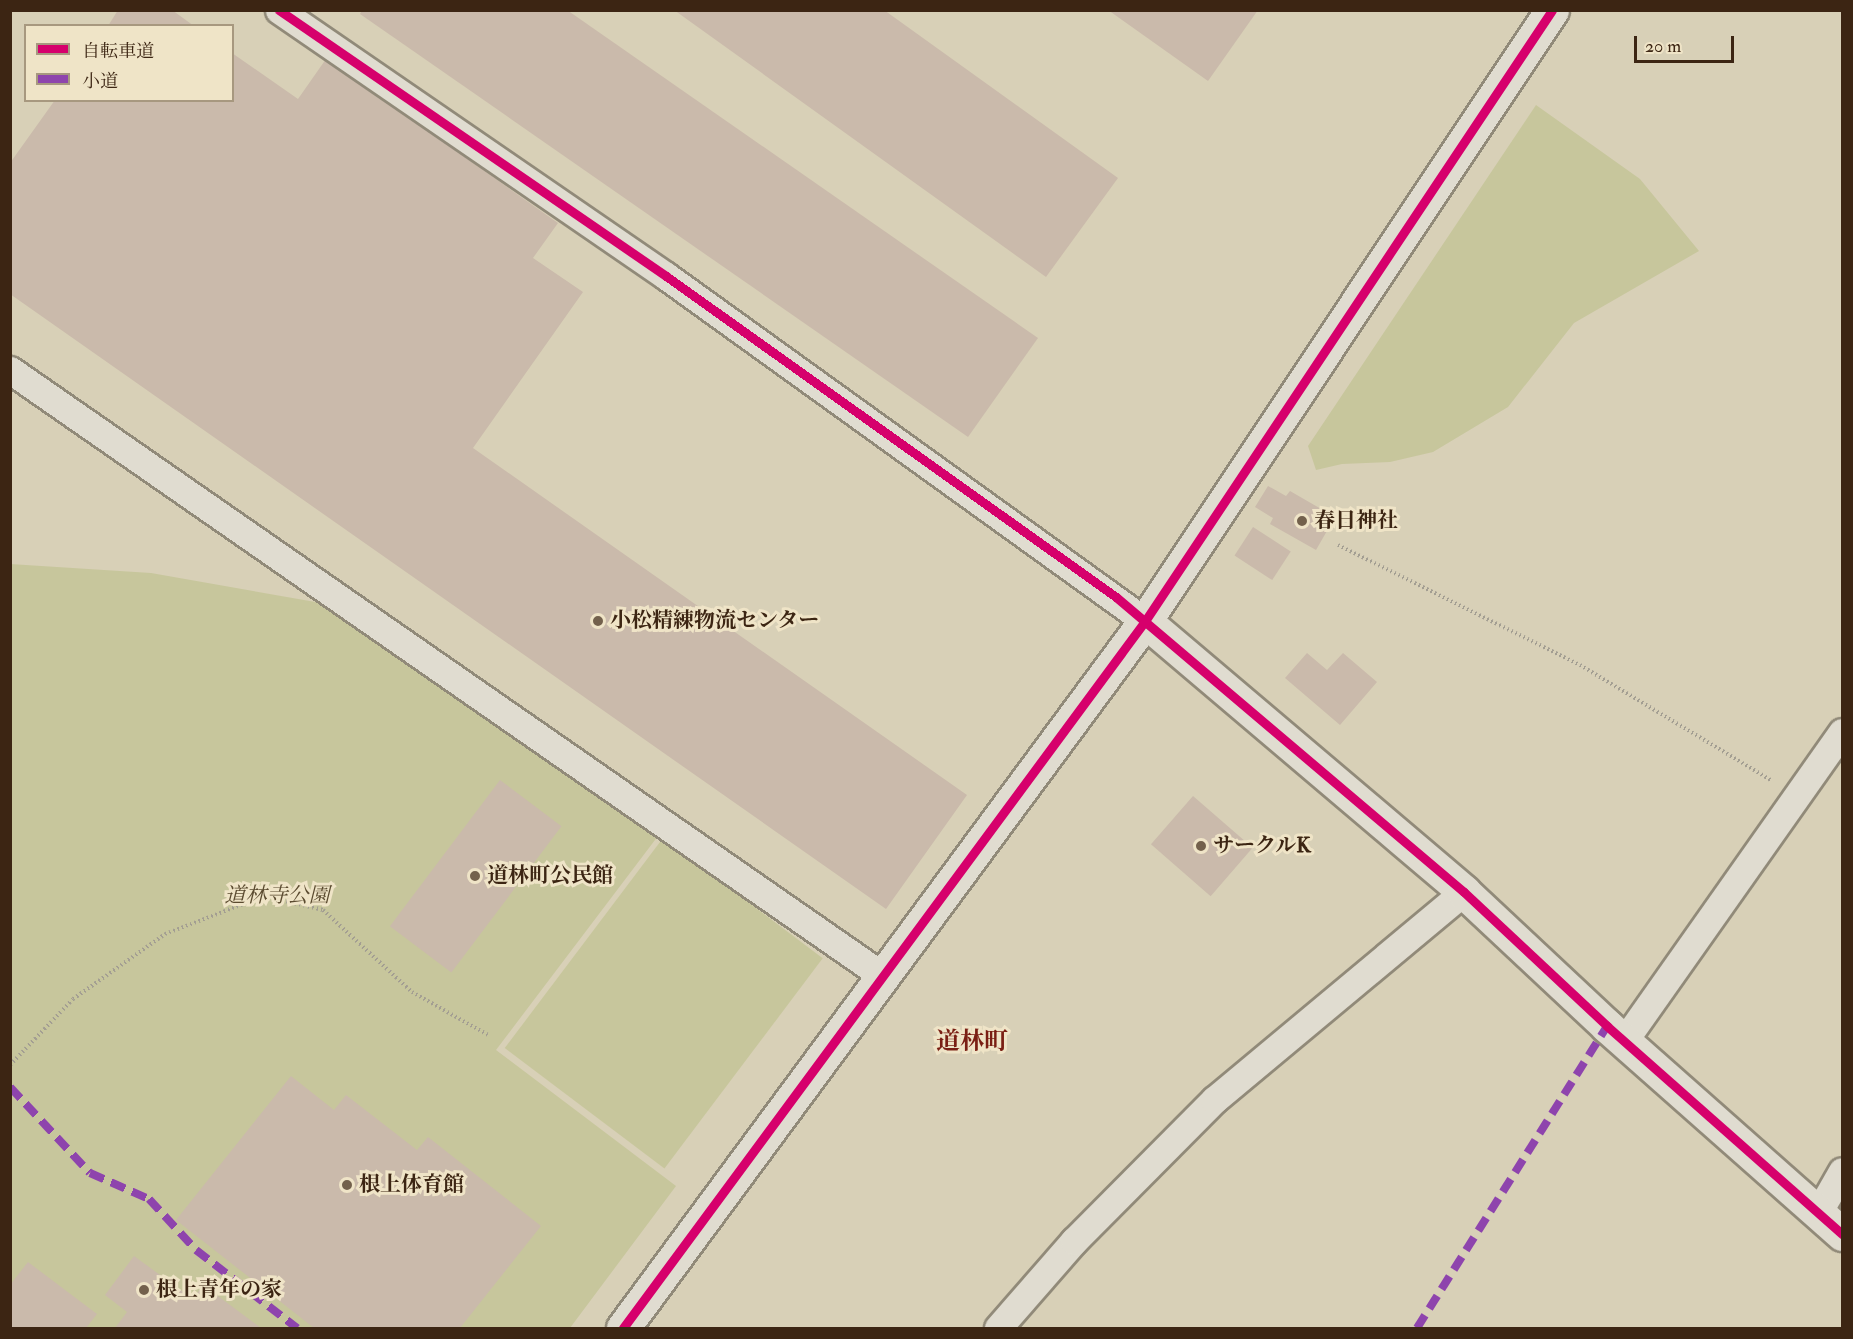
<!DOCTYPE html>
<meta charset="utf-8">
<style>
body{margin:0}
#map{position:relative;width:1853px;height:1339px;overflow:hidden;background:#d8d0b7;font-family:"IM FELL Double Pica","Noto Serif JP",serif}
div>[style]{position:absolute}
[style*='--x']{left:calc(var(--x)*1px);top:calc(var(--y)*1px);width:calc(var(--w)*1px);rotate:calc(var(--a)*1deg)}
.green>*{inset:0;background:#c7c69c;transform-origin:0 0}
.building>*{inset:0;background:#cabaab;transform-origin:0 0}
.path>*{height:4px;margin-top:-2px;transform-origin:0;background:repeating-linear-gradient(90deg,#a39e92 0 1.5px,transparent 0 4.5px)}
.roads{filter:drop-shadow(2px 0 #918a79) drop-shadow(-2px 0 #918a79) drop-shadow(0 2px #918a79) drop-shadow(0 -2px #918a79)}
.minor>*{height:27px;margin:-13.5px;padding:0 13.5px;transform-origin:13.5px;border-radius:13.5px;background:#e0dcd0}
.tertiary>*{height:33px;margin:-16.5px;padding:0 16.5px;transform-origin:16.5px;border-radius:16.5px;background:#e0dcd0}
.quiet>*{height:8px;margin-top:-4px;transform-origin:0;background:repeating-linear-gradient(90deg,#8e44ad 0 15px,transparent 0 23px)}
.cycleway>*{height:9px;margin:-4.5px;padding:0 4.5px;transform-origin:4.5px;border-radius:4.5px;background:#d6006c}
.dots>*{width:16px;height:16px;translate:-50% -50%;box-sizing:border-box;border:3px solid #efe4c7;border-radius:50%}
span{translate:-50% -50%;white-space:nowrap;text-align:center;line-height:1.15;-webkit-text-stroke:6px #efe4c7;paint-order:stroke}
.poi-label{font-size:21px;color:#3c2513;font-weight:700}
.left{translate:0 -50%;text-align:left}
.park-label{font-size:21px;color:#5b4b30;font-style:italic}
.quarter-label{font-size:24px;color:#7a1f14;font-weight:700}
.frame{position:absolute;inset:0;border:12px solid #3c2513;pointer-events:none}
.legend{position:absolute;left:24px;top:24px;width:210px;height:78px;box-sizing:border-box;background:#efe4c7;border:2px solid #a7987f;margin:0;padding:8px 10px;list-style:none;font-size:18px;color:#3c2513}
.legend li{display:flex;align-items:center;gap:12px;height:30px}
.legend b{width:30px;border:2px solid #a7987f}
.scale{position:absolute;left:1634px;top:36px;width:100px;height:27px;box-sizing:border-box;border:3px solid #3c2513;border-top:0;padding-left:8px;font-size:18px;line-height:21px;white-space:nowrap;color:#3c2513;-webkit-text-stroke:4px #efe4c7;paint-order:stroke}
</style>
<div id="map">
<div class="green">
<div style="clip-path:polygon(1536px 105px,1640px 179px,1699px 251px,1574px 323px,1508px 407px,1433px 452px,1390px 462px,1342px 464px,1316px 470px,1308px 446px)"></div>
<div style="clip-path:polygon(10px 564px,151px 573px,321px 603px,658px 836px,496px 1050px,676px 1186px,570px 1328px,11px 1328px)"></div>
<div style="left:663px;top:838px;width:200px;height:263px;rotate:37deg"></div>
</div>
<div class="building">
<div style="clip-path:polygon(118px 10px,172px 10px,194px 26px,108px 26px)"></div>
<div style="clip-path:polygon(362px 10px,567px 10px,1038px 338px,968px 437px,360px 14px)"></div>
<div style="clip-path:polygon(674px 10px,884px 10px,1118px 178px,1046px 277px)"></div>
<div style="clip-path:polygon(1108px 10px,1258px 10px,1208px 81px)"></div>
<div style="clip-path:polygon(232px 53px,298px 99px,326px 59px,558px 223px,533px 258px,583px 292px,473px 448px,967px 795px,886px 909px,10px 294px,10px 163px,55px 100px,232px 100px)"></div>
<div style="clip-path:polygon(1268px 486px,1286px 496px,1290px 491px,1335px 517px,1316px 550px,1270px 524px,1273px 518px,1255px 507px)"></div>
<div style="left:1253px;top:527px;width:45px;height:34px;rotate:33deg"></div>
<div style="clip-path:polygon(1307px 653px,1327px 670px,1343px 653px,1377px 682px,1340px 725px,1285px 678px)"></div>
<div style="left:500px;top:780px;width:77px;height:183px;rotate:37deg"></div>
<div style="left:1193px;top:796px;width:79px;height:64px;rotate:41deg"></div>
<div style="clip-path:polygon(291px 1076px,334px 1110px,346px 1095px,417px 1150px,428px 1137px,541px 1226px,460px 1328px,314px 1328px,176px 1220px)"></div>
<div style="clip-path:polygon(134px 1256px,193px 1299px,203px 1285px,261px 1328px,115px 1328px,127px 1312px,105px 1295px)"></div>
<div style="clip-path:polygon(28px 1262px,97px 1314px,86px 1328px,10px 1328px,10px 1285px)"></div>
</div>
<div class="path">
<div style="--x:1338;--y:545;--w:270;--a:26.4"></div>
<div style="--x:1580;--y:665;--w:223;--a:31.1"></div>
<div style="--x:10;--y:1065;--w:91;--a:-46.3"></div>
<div style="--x:73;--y:999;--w:113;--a:-35.2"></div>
<div style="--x:165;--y:934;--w:106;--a:-21"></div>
<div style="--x:264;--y:896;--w:61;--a:13.3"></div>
<div style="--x:323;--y:910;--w:121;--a:42.7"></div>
<div style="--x:412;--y:992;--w:87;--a:29.5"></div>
</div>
<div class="roads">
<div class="minor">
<div style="--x:279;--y:10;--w:470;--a:34.5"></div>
<div style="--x:666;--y:276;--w:590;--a:35.76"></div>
<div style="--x:10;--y:370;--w:1063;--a:34.77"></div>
<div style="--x:1624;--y:1041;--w:378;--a:-54.8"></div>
<div style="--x:1818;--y:1213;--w:48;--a:-60.3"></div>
<div style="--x:998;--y:1328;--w:116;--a:-48.9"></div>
<div style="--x:1074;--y:1241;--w:199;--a:-45.2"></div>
<div style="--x:1214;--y:1100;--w:325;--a:-39.8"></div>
</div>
<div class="tertiary">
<div style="--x:1145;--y:621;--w:419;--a:40.3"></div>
<div style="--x:1464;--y:892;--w:196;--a:43.1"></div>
<div style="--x:1607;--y:1026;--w:314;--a:41.5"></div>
<div style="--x:623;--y:1328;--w:879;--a:-53.56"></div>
<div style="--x:1145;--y:621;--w:734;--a:-56.33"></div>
</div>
</div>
<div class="quiet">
<div style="--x:10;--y:1087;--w:117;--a:47.1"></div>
<div style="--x:90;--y:1173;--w:64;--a:23.8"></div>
<div style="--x:149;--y:1199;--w:69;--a:47.3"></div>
<div style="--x:196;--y:1250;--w:128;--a:37.7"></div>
<div style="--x:1417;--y:1328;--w:357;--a:-57.8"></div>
</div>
<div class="cycleway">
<div style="--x:279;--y:10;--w:470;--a:34.5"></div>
<div style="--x:666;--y:276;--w:553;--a:35.5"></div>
<div style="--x:1116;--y:597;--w:456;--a:40.3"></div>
<div style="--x:1464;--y:892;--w:196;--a:43.1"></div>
<div style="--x:1607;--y:1026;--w:314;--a:41.5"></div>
<div style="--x:623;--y:1328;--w:879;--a:-53.56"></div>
<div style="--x:1145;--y:621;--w:734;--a:-56.33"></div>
</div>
<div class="dots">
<div style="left:1302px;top:521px;background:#73614c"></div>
<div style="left:598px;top:621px;background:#73614c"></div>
<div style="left:1201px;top:846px;background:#73614c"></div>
<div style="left:475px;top:876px;background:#73614c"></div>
<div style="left:347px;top:1185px;background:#73614c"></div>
<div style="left:144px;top:1290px;background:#73614c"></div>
</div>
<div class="poi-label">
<span class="left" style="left:1314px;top:521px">春日神社</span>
<span class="left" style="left:610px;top:621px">小松精練物流センター</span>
<span class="left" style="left:1213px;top:846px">サークルK</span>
<span class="left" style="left:487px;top:876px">道林町公民館</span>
<span class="left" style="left:359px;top:1185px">根上体育館</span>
<span class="left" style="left:156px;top:1290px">根上青年の家</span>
</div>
<div class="park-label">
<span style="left:277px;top:896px">道林寺公園</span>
</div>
<div class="quarter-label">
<span style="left:972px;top:1042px">道林町</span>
</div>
<div class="frame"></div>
<ul class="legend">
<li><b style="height:8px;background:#d6006c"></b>自転車道</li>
<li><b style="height:8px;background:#8e44ad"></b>小道</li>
</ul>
<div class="scale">20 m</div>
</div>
